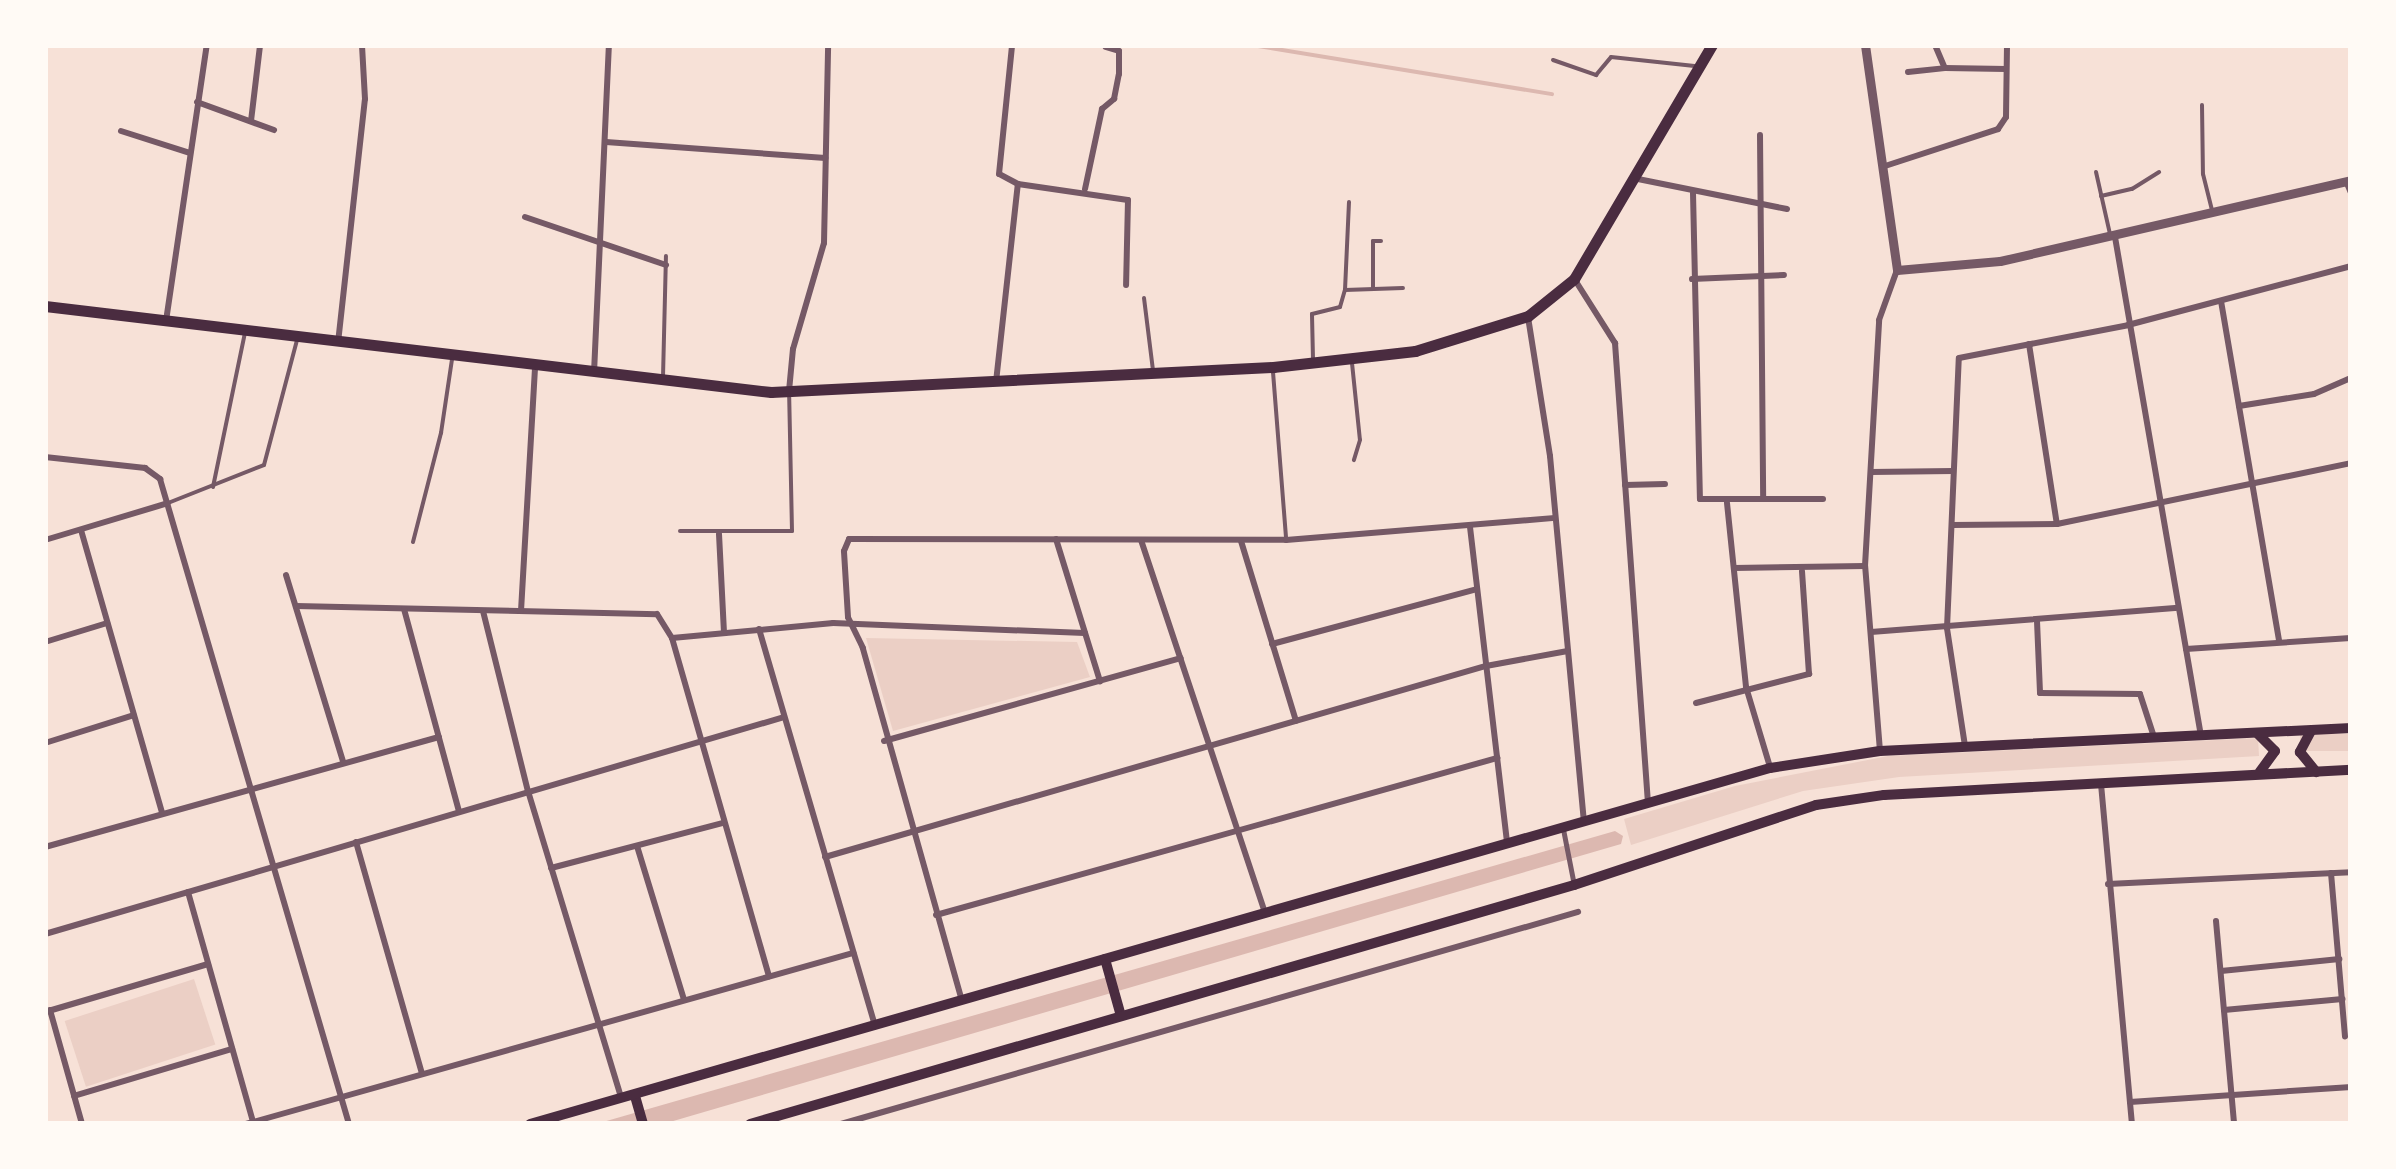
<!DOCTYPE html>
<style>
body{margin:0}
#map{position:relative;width:2396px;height:1169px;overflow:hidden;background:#f7e1d7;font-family:Inter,sans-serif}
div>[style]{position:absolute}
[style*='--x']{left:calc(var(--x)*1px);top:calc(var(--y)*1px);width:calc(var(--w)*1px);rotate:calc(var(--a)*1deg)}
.green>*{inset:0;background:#ebcfc5;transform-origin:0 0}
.water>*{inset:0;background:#dcb8b0}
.stream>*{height:4px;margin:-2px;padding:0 2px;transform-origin:2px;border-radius:2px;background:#dcb8b0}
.service>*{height:4px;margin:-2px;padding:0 2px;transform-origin:2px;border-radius:2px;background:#755966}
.pedestrian>*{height:5px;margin:-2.5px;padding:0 2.5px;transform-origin:2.5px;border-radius:2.5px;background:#755966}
.minor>*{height:6px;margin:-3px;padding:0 3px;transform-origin:3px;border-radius:3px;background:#755966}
.tertiary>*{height:9px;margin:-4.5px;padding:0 4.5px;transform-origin:4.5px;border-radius:4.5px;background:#755966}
.secondary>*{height:10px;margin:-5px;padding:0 5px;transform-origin:5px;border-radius:5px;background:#4a2c40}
.primary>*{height:11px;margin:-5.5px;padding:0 5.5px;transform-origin:5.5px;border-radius:5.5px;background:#4a2c40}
span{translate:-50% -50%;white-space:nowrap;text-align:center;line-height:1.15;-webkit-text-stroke:9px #fffaf5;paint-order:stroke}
.frame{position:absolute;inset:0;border:48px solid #fffaf5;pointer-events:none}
</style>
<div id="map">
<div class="green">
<div style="clip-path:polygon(866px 638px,1077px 642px,1090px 677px,893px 731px)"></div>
<div style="left:2351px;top:734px;width:17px;height:51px;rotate:90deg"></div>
<div style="clip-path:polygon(2258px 738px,2259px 756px,1899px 777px,1803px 791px,1631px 845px,1624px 819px,1735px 786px,1888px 756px)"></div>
<div style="left:194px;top:979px;width:69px;height:136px;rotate:72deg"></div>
</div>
<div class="water">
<div style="clip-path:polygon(1615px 831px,1623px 836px,1621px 844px,663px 1124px,596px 1124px)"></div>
</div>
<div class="stream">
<div style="--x:1252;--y:45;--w:304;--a:9.3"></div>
</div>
<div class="service">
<div style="--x:1553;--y:60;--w:46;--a:19.2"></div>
<div style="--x:1596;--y:75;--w:23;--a:-50"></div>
<div style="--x:1611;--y:57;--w:84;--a:6.1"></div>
<div style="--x:2202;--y:105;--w:69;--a:89.2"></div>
<div style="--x:2203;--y:174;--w:36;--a:76"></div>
<div style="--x:2096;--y:172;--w:64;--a:77.3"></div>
<div style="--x:2101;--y:196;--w:32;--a:-13"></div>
<div style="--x:2132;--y:189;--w:32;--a:-32"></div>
<div style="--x:1373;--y:288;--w:47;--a:-90"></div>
<div style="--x:1373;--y:241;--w:8;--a:0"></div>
<div style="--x:1345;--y:290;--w:88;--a:-87.4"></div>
<div style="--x:1144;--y:298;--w:73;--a:82.9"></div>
<div style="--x:1313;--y:359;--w:45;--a:-91.3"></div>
<div style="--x:1312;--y:314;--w:29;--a:-14"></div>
<div style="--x:1340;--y:307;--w:18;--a:-74"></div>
<div style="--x:1345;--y:290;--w:58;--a:-2"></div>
<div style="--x:1352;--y:363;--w:77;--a:84.1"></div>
<div style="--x:1360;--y:440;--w:21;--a:107"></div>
<div style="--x:1273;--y:372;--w:166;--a:85.5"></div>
<div style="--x:663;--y:377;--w:121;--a:-88.6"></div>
<div style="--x:213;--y:487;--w:158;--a:-78.3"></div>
<div style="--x:168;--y:503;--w:103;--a:-21.6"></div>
<div style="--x:264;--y:465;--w:129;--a:-75.2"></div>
<div style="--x:680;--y:531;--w:112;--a:0"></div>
<div style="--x:792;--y:531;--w:139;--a:-91.2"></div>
<div style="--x:413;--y:542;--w:113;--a:-75.6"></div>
<div style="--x:441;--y:433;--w:75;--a:-81.5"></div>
</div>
<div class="pedestrian">
<div style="--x:1563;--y:829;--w:57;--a:78.9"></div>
</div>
<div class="minor">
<div style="--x:1935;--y:45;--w:25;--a:67"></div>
<div style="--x:1945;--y:68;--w:61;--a:0.9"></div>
<div style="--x:1908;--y:72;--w:37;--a:-6"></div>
<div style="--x:197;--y:102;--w:82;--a:20"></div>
<div style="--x:251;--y:121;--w:77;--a:-83.2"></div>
<div style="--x:121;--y:131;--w:72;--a:17.7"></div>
<div style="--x:1760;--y:135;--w:364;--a:89.5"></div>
<div style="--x:606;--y:142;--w:220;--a:4.2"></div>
<div style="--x:1882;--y:167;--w:122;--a:-18.1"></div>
<div style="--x:1998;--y:129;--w:14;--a:-56"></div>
<div style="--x:2006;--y:117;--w:72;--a:-89.2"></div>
<div style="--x:1638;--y:179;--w:152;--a:11.4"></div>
<div style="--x:2346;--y:181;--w:13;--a:67"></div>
<div style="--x:1018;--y:184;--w:111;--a:8.3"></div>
<div style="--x:1128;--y:200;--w:85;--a:91.3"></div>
<div style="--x:1085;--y:189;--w:82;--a:-78"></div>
<div style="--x:1102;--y:109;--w:16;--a:-40"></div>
<div style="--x:1114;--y:99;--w:25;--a:-79"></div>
<div style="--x:1119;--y:74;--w:23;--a:-90"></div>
<div style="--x:1119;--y:51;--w:14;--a:-163"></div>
<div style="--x:1693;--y:193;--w:306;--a:88.7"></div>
<div style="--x:1700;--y:499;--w:123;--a:0"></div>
<div style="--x:525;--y:217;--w:149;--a:18.8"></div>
<div style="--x:2115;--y:237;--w:506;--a:80.22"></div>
<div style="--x:1692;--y:279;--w:92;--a:-2.5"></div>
<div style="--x:1575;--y:280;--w:75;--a:57.6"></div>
<div style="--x:1615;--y:343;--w:461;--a:85.9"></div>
<div style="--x:2221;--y:301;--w:346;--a:80.3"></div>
<div style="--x:1528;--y:317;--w:141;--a:81"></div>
<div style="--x:1550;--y:456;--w:368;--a:84.7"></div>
<div style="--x:166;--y:321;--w:279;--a:-81.6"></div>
<div style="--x:338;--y:343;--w:245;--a:-83.7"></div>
<div style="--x:365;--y:99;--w:54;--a:-93.2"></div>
<div style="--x:2029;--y:344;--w:182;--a:81.2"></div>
<div style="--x:594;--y:373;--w:328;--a:-87.4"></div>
<div style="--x:996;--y:382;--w:199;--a:-83.7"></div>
<div style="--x:1018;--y:184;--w:21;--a:-152"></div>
<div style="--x:999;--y:174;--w:130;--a:-84.2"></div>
<div style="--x:789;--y:391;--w:42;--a:-84.6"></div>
<div style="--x:793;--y:349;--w:110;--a:-73.7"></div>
<div style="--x:824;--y:243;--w:198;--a:-88.8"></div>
<div style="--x:2239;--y:406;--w:76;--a:-9.1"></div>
<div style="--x:2314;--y:394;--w:40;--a:-23.4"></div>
<div style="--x:45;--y:457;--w:101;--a:6.3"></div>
<div style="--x:145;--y:468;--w:19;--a:36"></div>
<div style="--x:160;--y:479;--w:672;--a:73.67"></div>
<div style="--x:1871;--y:472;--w:82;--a:-0.7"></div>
<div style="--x:1625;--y:485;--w:40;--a:-1.4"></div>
<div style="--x:1727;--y:503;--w:185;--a:84.1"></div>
<div style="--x:1746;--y:687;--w:84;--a:73.3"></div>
<div style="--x:1952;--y:525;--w:105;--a:-0.5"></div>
<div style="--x:2057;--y:524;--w:300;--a:-11.7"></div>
<div style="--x:1470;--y:527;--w:319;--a:83.3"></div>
<div style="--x:81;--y:530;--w:294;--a:74"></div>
<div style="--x:719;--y:534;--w:98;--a:87.1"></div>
<div style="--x:1056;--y:539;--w:149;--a:72.8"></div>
<div style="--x:45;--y:540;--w:128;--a:-16.7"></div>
<div style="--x:1141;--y:540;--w:393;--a:71.6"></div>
<div style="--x:1241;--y:541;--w:188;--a:73"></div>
<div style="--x:1734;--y:568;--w:131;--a:-0.9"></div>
<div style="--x:286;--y:575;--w:195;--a:73"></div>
<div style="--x:296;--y:606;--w:361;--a:1.3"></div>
<div style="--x:657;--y:614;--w:28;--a:58"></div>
<div style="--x:672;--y:638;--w:352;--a:74"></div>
<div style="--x:404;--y:609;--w:210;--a:74.8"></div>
<div style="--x:483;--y:611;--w:186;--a:76"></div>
<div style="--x:528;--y:791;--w:321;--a:73.1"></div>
<div style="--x:521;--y:611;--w:242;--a:-86.7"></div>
<div style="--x:2037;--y:621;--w:72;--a:87.6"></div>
<div style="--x:2040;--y:693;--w:100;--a:0.6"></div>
<div style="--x:2140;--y:694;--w:45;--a:72"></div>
<div style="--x:759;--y:629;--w:414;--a:73.7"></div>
<div style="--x:1871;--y:632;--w:308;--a:-4.5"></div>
<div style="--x:672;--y:638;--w:162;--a:-5.3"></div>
<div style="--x:833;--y:623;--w:252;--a:2.3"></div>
<div style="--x:45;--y:642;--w:65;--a:-17"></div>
<div style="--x:1272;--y:644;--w:212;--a:-15"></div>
<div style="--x:2186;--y:649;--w:165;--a:-3.8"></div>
<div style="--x:1696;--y:703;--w:117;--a:-14.4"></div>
<div style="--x:1809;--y:674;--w:103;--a:-93.9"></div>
<div style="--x:884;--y:741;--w:308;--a:-15.6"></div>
<div style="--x:45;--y:743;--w:93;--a:-17.5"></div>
<div style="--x:1965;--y:746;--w:119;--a:-98.7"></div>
<div style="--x:1947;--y:628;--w:270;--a:-87.5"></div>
<div style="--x:1959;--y:358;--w:172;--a:-11"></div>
<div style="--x:2128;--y:325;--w:231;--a:-14.8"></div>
<div style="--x:1880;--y:751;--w:186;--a:-94.6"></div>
<div style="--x:1865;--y:566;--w:246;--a:-86.7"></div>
<div style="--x:1879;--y:320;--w:53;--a:-70.2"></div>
<div style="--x:2101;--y:784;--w:341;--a:84.8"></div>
<div style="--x:356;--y:842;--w:241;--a:74.1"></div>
<div style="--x:637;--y:846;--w:161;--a:73"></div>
<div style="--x:45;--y:847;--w:409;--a:-15.6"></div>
<div style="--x:825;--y:857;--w:688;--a:-16.12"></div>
<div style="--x:1486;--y:666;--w:83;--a:-10.4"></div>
<div style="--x:551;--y:868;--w:178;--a:-14.7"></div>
<div style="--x:2331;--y:873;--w:164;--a:85.1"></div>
<div style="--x:2108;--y:884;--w:243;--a:-2.8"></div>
<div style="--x:188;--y:892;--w:239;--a:74.2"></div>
<div style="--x:936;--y:915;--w:583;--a:-15.63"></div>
<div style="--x:2216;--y:921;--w:204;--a:84.9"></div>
<div style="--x:45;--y:934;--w:770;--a:-16.36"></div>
<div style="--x:2221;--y:971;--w:119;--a:-5.8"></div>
<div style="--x:962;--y:1001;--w:367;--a:-105.7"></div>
<div style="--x:863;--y:648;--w:34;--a:-116"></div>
<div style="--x:848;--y:617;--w:66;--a:-93.5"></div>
<div style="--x:844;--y:551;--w:13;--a:-67"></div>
<div style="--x:849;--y:539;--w:437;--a:0.1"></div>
<div style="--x:1286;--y:540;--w:270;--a:-4.7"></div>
<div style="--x:50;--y:1010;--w:118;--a:74.3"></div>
<div style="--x:2224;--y:1010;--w:119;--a:-5.3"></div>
<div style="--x:45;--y:1012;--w:170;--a:-16.4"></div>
<div style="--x:74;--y:1096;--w:165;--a:-16.6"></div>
<div style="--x:2130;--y:1102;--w:222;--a:-3.9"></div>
<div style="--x:246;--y:1124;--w:631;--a:-15.73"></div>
<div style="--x:841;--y:1124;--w:767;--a:-16.05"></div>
</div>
<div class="tertiary">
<div style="--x:1865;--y:45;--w:227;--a:81.9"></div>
<div style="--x:1897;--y:270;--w:103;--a:-5"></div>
<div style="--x:2000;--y:261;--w:360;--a:-13"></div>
</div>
<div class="secondary">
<div style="--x:2311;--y:731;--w:24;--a:118"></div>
<div style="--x:2300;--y:752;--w:26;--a:51"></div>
<div style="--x:2258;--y:734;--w:24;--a:45"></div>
<div style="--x:2275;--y:751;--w:26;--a:126"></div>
<div style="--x:1105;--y:959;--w:59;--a:74.3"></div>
<div style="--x:635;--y:1096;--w:29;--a:74"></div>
<div style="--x:530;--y:1124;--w:1290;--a:-16.02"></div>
<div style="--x:1770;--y:768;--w:111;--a:-8.8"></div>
<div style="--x:1880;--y:751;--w:472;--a:-2.8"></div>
<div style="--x:750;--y:1124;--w:858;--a:-16.17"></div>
<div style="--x:1574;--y:885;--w:255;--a:-18.3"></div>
<div style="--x:1816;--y:805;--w:69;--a:-8.4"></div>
<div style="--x:1884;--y:795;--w:468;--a:-3.1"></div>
</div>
<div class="primary">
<div style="--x:45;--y:306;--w:731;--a:6.76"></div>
<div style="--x:771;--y:392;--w:503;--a:-2.85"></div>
<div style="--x:1273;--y:367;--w:143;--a:-6.4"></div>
<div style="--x:1415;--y:351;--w:118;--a:-17.2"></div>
<div style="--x:1528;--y:316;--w:59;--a:-38.8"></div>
<div style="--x:1574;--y:279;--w:272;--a:-59.5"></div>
</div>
<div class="frame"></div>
</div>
